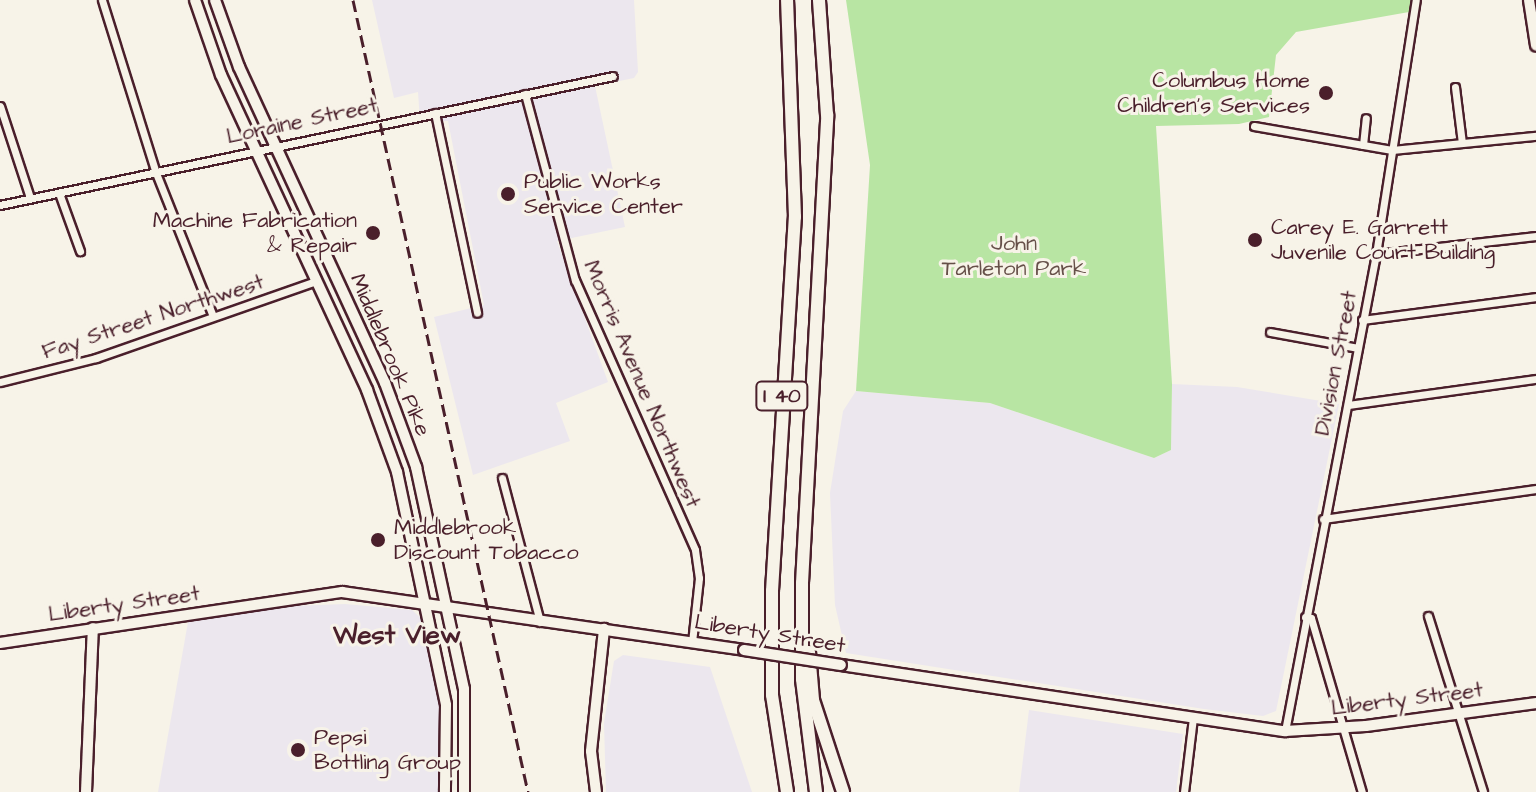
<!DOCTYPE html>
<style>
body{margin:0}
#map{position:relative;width:1536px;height:792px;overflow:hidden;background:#f7f3e8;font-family:"Architects Daughter",sans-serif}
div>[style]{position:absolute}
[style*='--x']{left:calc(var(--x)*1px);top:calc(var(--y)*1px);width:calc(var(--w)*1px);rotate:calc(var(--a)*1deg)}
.built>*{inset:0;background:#ece7ee}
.green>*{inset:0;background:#b8e5a3}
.roads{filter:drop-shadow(2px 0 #4a1f2b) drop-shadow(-2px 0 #4a1f2b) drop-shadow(0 2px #4a1f2b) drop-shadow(0 -2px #4a1f2b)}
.street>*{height:7px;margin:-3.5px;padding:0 3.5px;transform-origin:3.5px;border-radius:3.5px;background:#f7f3e8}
.secondary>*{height:10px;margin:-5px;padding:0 5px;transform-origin:5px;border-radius:5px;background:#f7f3e8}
.highway>*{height:12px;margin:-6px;padding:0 6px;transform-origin:6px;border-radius:6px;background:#f7f3e8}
.rail>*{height:3px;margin-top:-1.5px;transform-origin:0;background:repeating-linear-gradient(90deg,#4a1f2b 0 12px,transparent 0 18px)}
.bridges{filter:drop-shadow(2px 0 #4a1f2b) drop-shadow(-2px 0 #4a1f2b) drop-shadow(0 2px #4a1f2b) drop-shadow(0 -2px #4a1f2b)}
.secondary-bridge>*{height:10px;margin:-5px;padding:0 5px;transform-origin:5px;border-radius:5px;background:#f7f3e8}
.dots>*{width:22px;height:22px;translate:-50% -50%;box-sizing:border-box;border:4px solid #f7f3e8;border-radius:50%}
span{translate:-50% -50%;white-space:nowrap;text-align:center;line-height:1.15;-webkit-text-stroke:6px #f7f3e8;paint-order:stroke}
.shield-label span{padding:2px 6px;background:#f7f3e8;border:2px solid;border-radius:6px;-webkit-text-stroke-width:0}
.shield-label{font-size:20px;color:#4a1f2b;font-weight:700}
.poi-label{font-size:22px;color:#4a1f2b}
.right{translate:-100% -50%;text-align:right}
.left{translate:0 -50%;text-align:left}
.street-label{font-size:22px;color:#4a1f2b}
.park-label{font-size:22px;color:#665049}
.quarter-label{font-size:26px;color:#4a1f2b;font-weight:700}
</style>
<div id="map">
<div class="built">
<div style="clip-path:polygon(372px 0,634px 0,638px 72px,634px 78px,595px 86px,625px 227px,557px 241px,608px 382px,556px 403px,570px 441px,473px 475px,434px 317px,484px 305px,448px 121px,420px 121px,418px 92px,394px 98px)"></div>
<div style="clip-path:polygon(1172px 384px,1237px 387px,1339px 404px,1276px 711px,1263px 716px,1204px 709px,846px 653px,835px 605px,830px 493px,843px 411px,856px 391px,990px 403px,1154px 458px,1171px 450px)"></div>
<div style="clip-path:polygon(345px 604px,412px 610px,423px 620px,440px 703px,440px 792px,158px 792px,188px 622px,292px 606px)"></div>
<div style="clip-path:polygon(623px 655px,710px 667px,752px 792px,606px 792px,604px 723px,614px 661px)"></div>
<div style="clip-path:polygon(1029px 710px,1183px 734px,1176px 792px,1019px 792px)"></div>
</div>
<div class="green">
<div style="clip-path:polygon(846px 0,1411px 0,1409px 12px,1296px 32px,1276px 55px,1269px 117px,1239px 124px,1156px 126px,1172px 384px,1171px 450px,1154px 458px,990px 403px,856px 391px,870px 165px)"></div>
</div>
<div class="roads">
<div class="street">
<div style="--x:102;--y:0;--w:181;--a:72.7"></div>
<div style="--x:156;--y:173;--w:154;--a:68.3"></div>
<div style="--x:1455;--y:87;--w:56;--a:82.9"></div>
<div style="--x:525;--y:94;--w:193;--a:75"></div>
<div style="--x:575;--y:280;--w:295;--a:66"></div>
<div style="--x:695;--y:550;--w:28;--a:82"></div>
<div style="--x:699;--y:578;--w:64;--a:96.2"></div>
<div style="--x:0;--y:106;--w:97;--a:71.9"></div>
<div style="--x:435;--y:113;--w:204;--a:78.1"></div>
<div style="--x:1254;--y:126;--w:140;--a:9.9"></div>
<div style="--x:1392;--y:150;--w:145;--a:-5.6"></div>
<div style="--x:1363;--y:145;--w:27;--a:-84"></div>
<div style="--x:59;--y:193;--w:62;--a:70.1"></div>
<div style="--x:0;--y:205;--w:626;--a:-11.88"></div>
<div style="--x:1376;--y:254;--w:161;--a:-6.4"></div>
<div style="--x:1362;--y:320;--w:176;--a:-7.5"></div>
<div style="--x:1270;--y:332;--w:89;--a:10.3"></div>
<div style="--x:0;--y:382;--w:99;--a:-14"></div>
<div style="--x:96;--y:358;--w:233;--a:-19.3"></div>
<div style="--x:1348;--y:405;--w:190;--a:-7.9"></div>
<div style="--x:502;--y:478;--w:149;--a:75.2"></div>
<div style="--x:1323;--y:519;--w:215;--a:-8"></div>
<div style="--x:1428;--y:616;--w:184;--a:72.6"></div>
<div style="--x:1305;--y:617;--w:6;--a:9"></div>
<div style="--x:1311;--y:618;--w:181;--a:73.7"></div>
<div style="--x:1285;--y:731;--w:486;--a:-79.2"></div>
<div style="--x:1376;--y:254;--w:257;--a:-81.1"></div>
<div style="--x:1184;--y:792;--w:75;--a:-83.1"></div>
</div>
<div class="secondary">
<div style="--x:195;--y:0;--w:79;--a:70.9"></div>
<div style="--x:221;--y:75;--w:347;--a:65.1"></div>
<div style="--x:367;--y:390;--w:87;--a:69.9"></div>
<div style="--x:397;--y:472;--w:238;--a:78.1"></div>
<div style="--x:446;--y:705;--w:87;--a:90.7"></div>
<div style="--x:215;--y:0;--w:71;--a:70.3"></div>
<div style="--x:239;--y:67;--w:348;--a:65.2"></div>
<div style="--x:385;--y:383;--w:90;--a:69.7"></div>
<div style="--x:416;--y:467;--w:227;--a:77.8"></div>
<div style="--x:464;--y:689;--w:103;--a:90"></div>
<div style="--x:1529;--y:0;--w:46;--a:81.2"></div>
<div style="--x:0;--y:643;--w:346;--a:-8.5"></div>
<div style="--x:342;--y:592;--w:406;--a:8.2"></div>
<div style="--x:841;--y:665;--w:449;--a:8.5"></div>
<div style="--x:1285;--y:731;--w:81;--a:-3.5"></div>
<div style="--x:1366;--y:726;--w:172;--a:-7.7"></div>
<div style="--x:86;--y:792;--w:164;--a:-87.6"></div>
<div style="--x:596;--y:792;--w:41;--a:-97"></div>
<div style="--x:591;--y:751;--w:123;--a:-83.9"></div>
</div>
<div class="highway">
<div style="--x:809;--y:652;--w:48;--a:85.2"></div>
<div style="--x:813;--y:700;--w:97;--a:71.9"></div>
<div style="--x:787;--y:792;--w:98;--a:-98.8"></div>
<div style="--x:772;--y:695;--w:104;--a:-90"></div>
<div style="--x:772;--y:591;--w:375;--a:-86.5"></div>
<div style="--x:795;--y:217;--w:217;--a:-92.1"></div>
<div style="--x:816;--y:792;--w:114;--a:-97.1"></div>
<div style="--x:802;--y:679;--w:96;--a:-90"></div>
<div style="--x:802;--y:583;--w:469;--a:-86.9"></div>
<div style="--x:827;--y:115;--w:115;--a:-94"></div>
</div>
</div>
<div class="rail">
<div style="--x:353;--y:0;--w:811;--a:77.54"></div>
</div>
<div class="bridges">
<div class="secondary-bridge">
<div style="--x:744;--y:650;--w:98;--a:8.8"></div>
</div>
</div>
<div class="dots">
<div style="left:1326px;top:93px;background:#4a1f2b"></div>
<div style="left:508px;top:194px;background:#4a1f2b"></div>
<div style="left:373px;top:233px;background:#4a1f2b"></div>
<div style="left:1255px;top:240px;background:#4a1f2b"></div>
<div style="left:378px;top:540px;background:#4a1f2b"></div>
<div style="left:298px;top:750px;background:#4a1f2b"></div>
</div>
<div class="shield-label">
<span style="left:782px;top:396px">I 40</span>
</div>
<div class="poi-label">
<span class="right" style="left:1310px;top:93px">Columbus Home<br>Children's Services</span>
<span class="left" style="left:524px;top:194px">Public Works<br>Service Center</span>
<span class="right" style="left:357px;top:233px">Machine Fabrication<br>&amp; Repair</span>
<span class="left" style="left:1271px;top:240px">Carey E. Garrett<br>Juvenile Court Building</span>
<span class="left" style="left:394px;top:540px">Middlebrook<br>Discount Tobacco</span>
<span class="left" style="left:314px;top:750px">Pepsi<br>Bottling Group</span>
</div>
<div class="street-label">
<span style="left:302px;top:121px;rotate:-12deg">Loraine Street</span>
<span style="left:153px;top:317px;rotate:-18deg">Fay Street Northwest</span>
<span style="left:390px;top:355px;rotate:67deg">Middlebrook Pike</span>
<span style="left:1336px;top:363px;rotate:-79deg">Division Street</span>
<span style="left:642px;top:384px;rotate:67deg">Morris Avenue Northwest</span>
<span style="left:124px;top:604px;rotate:-8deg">Liberty Street</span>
<span style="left:770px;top:634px;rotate:9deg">Liberty Street</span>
<span style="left:1407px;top:699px;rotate:-7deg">Liberty Street</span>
</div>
<div class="park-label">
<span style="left:1014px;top:256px">John<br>Tarleton Park</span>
</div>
<div class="quarter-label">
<span style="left:397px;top:636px">West View</span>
</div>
</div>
